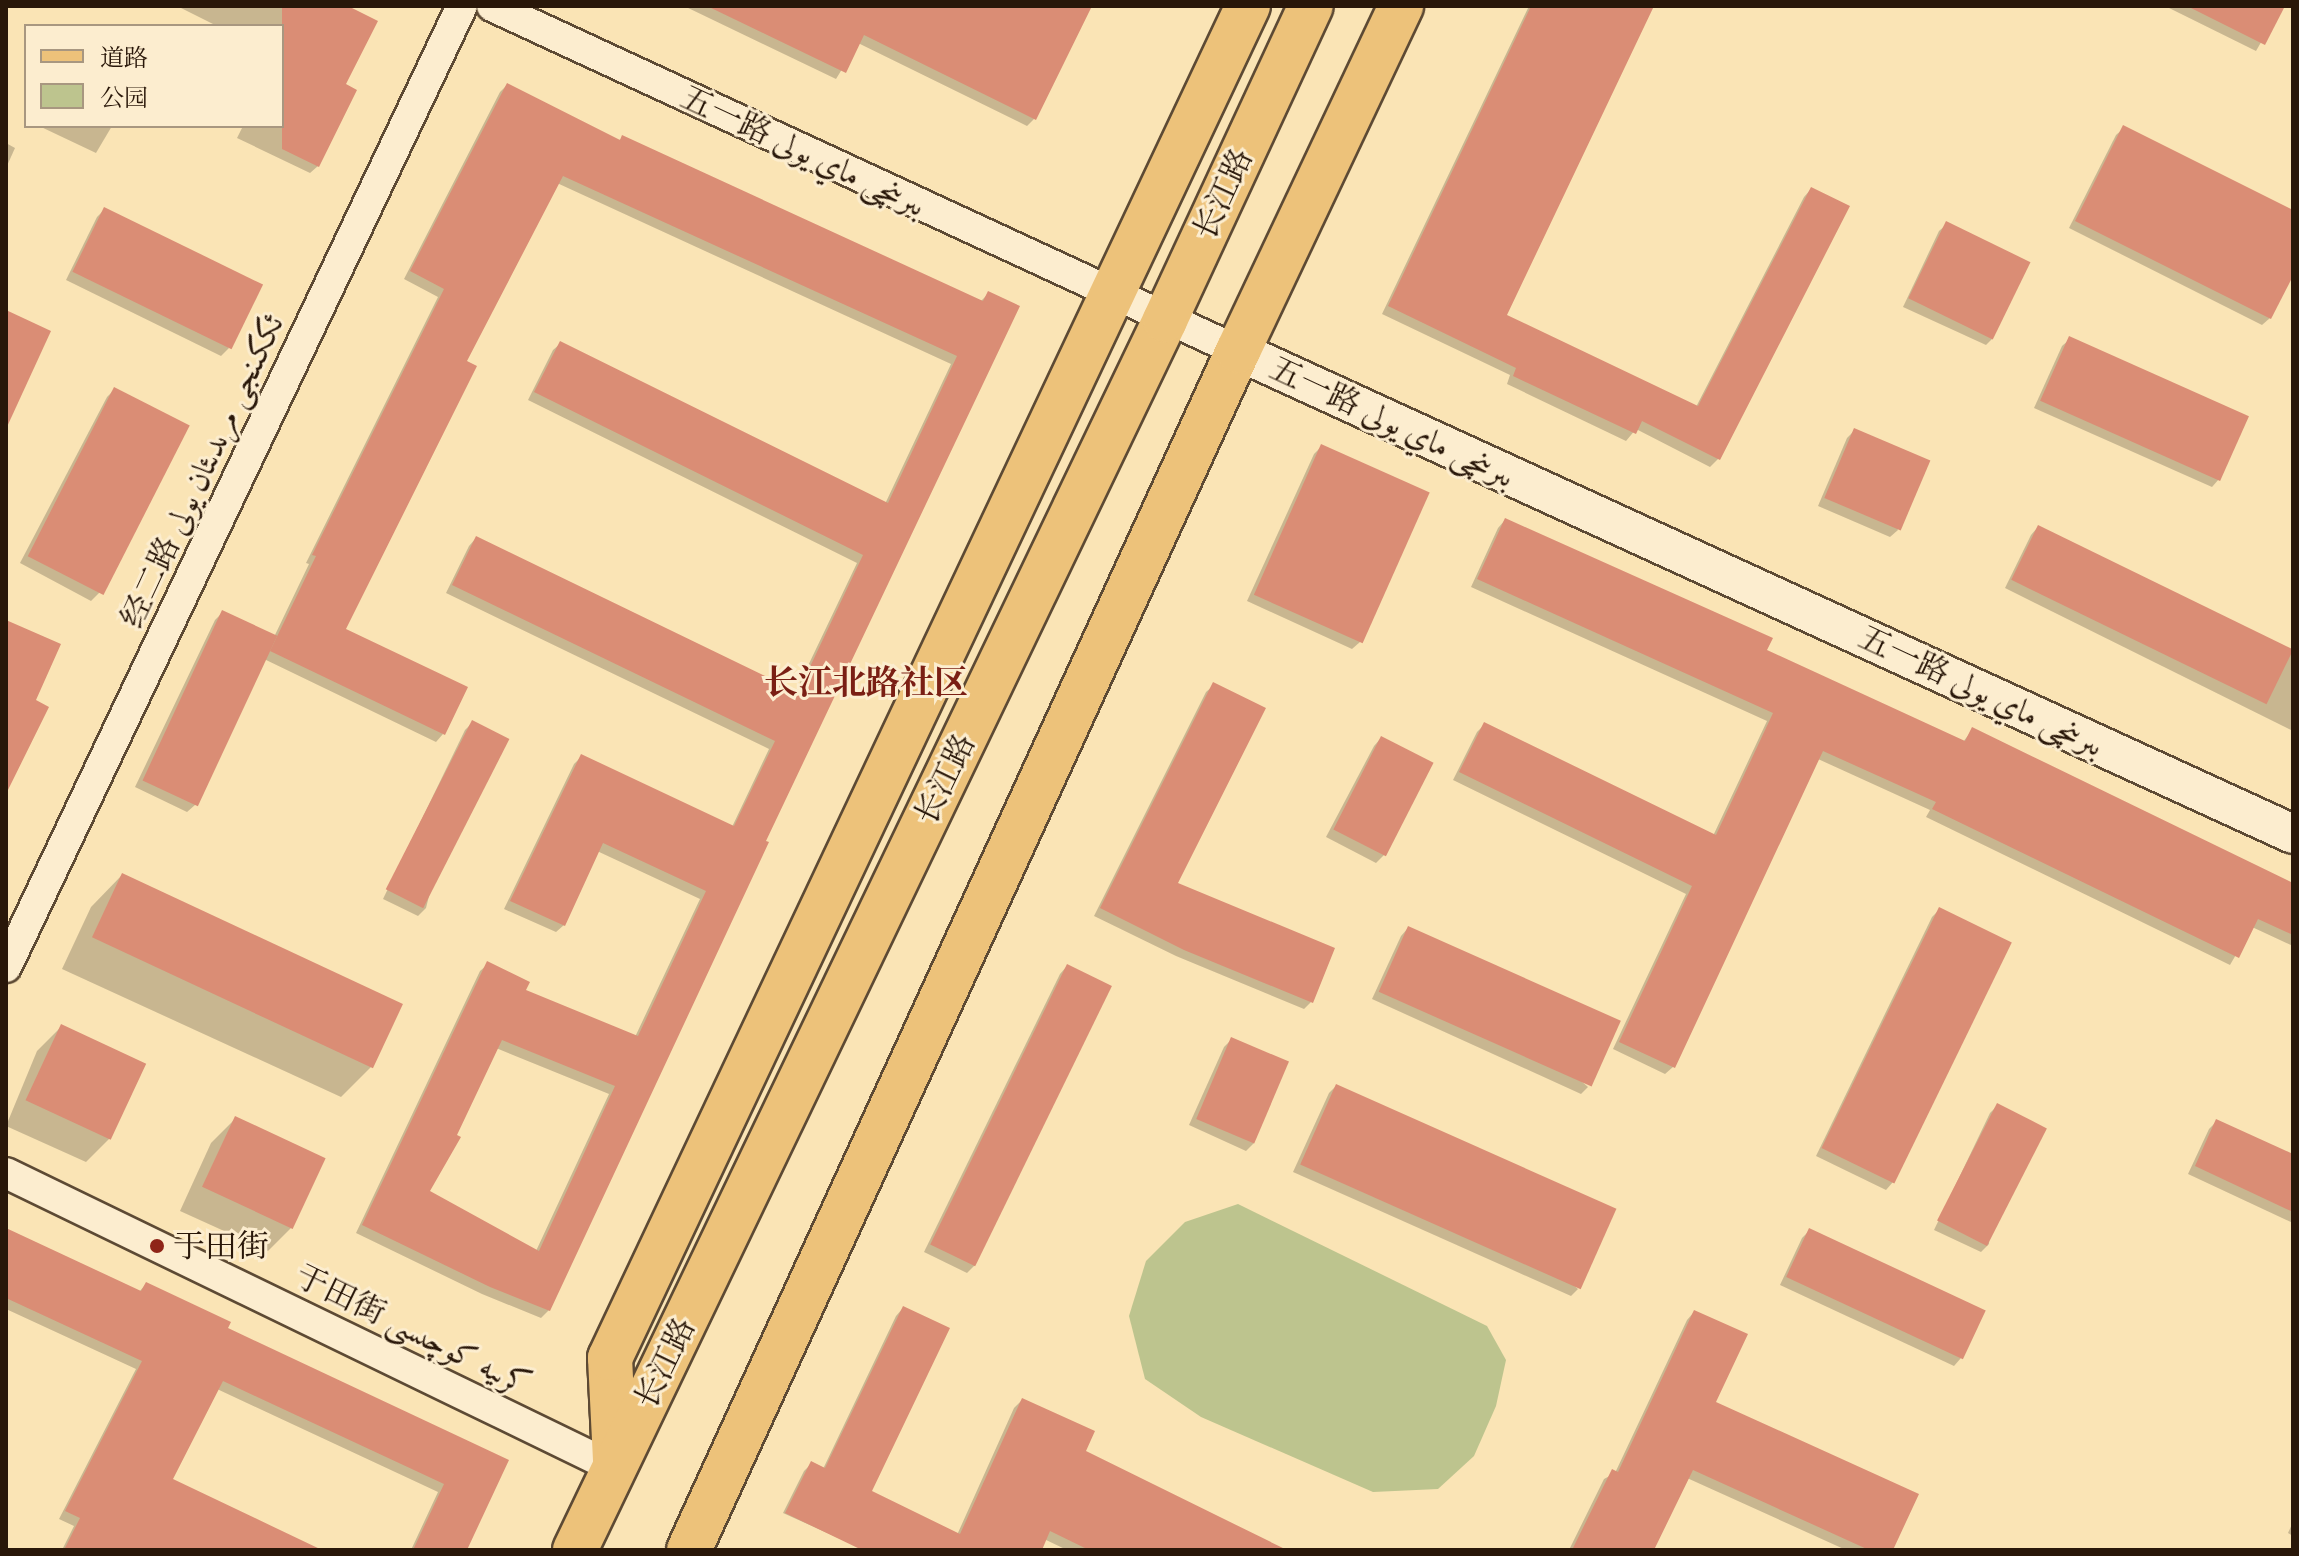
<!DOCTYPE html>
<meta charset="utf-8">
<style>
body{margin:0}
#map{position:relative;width:2299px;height:1556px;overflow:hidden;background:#fae4b5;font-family:"Gentium Book Plus",Amiri,"Noto Serif SC",serif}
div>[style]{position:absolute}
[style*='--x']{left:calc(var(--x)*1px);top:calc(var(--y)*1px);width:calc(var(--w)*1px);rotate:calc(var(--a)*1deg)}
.green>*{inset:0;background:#bdc48e}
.shadow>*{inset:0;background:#0003}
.building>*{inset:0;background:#da8d75;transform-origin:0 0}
.roads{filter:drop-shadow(2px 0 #5d4a34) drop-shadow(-2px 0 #5d4a34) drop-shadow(0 2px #5d4a34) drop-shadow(0 -2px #5d4a34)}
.minor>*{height:30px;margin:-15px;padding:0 15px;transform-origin:15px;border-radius:15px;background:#fcedcf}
.tertiary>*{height:38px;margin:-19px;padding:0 19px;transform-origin:19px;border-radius:19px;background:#fcedcf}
.primary>*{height:44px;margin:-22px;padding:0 22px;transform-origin:22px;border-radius:22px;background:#edc27a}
.dots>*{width:22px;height:22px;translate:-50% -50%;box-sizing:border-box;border:4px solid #fcedcf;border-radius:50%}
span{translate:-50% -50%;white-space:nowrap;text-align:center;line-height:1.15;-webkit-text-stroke:6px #fcedcf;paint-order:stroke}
.street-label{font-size:32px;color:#291709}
.poi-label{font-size:32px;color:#291709}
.left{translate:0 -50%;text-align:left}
.neighbourhood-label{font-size:34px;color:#7a1f14;font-weight:700}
.frame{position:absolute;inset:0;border:8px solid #291709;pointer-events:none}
.legend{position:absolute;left:24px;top:24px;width:260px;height:104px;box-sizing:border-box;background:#fcedcf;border:2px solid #a89780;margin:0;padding:10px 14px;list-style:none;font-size:24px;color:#291709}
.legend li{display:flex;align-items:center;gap:16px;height:40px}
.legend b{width:40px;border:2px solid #a89780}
</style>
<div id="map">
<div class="green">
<div style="clip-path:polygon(1238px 1204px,1487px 1326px,1506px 1360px,1496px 1406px,1474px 1456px,1438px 1489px,1373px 1492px,1201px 1417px,1145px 1379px,1129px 1316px,1146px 1261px,1185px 1222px)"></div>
</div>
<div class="shadow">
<div style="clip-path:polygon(177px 6px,343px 6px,343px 85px,318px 166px,310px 173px,237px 138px,243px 126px,282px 126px,282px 26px,217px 26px)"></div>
<div style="clip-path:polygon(684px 6px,1090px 6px,1034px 119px,1027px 126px,858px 43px,836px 79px)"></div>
<div style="clip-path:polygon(1529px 6px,1652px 6px,1504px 316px,1696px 407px,1804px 197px,1811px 189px,1847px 207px,1718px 459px,1710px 467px,1636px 429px,1626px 441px,1507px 384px,1510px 375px,1382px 314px)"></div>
<div style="clip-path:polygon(2165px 6px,2282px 6px,2256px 51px)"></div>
<div style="clip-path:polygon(evenodd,507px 85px,618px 141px,622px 138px,980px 302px,988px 294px,763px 842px,549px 1310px,541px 1318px,482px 1294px,356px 1233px,480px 971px,488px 964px,524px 991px,635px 1037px,700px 899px,597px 851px,564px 925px,556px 932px,504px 909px,574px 764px,581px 757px,732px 827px,769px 749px,446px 593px,469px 546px,476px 538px,795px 693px,857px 563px,528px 400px,553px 350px,561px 343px,885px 504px,951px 364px,557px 183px,465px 362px,344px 630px,443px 734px,436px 742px,264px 659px,195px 805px,187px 812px,135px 787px,215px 620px,223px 612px,274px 637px,309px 564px,306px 563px,438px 297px,404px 279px,500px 92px,507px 85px,496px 1048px,609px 1094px,536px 1251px,427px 1191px,496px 1048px)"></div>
<div style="clip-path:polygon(39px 126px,112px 126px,96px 153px)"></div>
<div style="clip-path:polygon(2124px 128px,2293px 212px,2293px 271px,2270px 318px,2262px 325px,2069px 228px,2116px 135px)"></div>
<div style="clip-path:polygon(6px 143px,15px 148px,6px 168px)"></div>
<div style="clip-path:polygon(105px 209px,229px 348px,221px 356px,66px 280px,97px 217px)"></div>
<div style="clip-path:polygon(1947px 224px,1993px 338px,1986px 345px,1903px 307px,1939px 231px)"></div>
<div style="clip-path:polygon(2070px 339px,2219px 479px,2212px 487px,2034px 408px,2062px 346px)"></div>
<div style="clip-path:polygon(115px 389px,186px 427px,99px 593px,91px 601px,20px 563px,107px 397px)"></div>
<div style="clip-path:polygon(1855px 430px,1898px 530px,1890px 537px,1818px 506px,1847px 438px)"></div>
<div style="clip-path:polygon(1321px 447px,1360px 642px,1352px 649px,1247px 601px,1314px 454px)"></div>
<div style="clip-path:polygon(1505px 520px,1764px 651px,1963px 742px,1973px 729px,2293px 885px,2293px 946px,2252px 927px,2230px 965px,1926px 817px,1930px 810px,1818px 759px,1673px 1067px,1665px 1074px,1613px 1049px,1686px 894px,1453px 780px,1477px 732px,1485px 724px,1713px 836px,1767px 721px,1471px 587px,1498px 528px)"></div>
<div style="clip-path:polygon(2038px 527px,2293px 654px,2293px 731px,2005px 588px,2031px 535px)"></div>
<div style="clip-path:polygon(1214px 685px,1176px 884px,1311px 1002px,1304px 1009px,1176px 956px,1094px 916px,1206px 692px)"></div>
<div style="clip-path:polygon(472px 723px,426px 908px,418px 916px,383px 899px,465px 730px)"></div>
<div style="clip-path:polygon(1381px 738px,1384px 855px,1376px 863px,1326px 837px,1374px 746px)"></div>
<div style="clip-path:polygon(122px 875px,372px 1066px,341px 1097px,62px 969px,91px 907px)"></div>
<div style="clip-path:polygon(1940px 909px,1893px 1182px,1886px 1190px,1816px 1156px,1932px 917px)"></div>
<div style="clip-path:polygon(1408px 928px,1588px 1087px,1581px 1094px,1372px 999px,1401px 936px)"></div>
<div style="clip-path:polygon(1067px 966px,975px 1265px,967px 1273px,924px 1252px,1060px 974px)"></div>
<div style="clip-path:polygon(61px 1027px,110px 1138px,86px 1162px,6px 1126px,37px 1051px)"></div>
<div style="clip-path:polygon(1232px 1039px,1254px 1143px,1246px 1151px,1189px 1125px,1224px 1047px)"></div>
<div style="clip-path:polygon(1336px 1086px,1578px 1289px,1571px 1296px,1293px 1172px,1329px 1093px)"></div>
<div style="clip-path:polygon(1997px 1106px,1989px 1244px,1981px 1252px,1934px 1230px,1990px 1113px)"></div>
<div style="clip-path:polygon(236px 1118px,292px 1227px,268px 1251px,180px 1211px,211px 1143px)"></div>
<div style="clip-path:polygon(2217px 1121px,2293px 1157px,2293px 1223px,2188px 1174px,2209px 1129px)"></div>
<div style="clip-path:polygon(6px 1230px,139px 1292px,146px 1284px,226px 1328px,506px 1461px,465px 1550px,411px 1550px,438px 1492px,217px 1389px,170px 1480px,318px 1550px,62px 1550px,74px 1526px,59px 1519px,136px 1369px,6px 1309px)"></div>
<div style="clip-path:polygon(1809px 1231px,1961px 1358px,1954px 1366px,1780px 1285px,1802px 1238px)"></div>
<div style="clip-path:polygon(903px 1308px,869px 1492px,957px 1535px,1014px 1408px,1022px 1400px,1084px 1452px,1282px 1550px,1067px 1550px,1044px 1539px,1039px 1550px,865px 1550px,783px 1513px,804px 1471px,811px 1464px,823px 1469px,896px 1316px)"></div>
<div style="clip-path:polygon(1694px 1312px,1714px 1403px,1891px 1550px,1846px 1550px,1687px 1478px,1652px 1550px,1569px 1550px,1604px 1479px,1615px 1473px,1687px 1320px)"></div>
<div style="clip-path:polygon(2293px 1522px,2293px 1536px,2288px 1533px)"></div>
</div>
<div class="building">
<div style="clip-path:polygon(282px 6px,348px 6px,378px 21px,346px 84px,357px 90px,319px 167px,282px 149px)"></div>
<div style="clip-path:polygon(707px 6px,1092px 6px,1036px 120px,864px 35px,846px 73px)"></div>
<div style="clip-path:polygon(1531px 6px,1654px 6px,1507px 315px,1698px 406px,1811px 187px,1850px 206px,1720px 460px,1642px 421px,1636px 434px,1513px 376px,1516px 368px,1388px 306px)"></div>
<div style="clip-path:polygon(2187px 6px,2285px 6px,2265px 45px)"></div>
<div style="clip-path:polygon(evenodd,507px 83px,620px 140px,622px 135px,983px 301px,988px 291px,1020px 306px,766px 841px,769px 842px,550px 1311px,490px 1287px,362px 1225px,487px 961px,530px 982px,526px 990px,638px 1036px,706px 891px,603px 843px,565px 926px,510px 901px,581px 754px,734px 826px,775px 741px,452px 585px,476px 536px,798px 692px,863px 555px,534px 392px,560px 341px,888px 503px,957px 356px,563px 176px,467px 361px,477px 366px,346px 629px,468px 687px,445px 735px,270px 651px,316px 556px,312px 555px,444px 289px,410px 271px,507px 83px,502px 1040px,615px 1086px,539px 1251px,430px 1191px,461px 1137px,457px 1135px,502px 1040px)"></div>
<div style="clip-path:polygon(2123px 125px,2293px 210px,2293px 276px,2271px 319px,2075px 221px)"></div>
<div style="left:104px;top:207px;width:177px;height:72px;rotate:26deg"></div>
<div style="left:1946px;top:221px;width:94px;height:86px;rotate:26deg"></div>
<div style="clip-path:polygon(6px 310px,51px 331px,6px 429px)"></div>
<div style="left:2069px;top:336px;width:197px;height:71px;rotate:24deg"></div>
<div style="left:114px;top:387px;width:85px;height:190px;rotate:27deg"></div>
<div style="left:1854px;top:428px;width:83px;height:76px;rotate:23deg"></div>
<div style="left:1321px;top:444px;width:119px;height:165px;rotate:24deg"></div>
<div style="clip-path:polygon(1505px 518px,1773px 638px,1767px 650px,1965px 741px,1972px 727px,2293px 883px,2293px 935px,2258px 919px,2239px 958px,1932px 809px,1936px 802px,1823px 751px,1675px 1068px,1619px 1042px,1692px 886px,1459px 772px,1484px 722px,1716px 835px,1773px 713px,1477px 579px)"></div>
<div style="left:2038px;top:525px;width:284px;height:61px;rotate:26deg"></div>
<div style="left:222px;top:610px;width:61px;height:188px;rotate:25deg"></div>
<div style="clip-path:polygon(6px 620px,61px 644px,36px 700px,49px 707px,6px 794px)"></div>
<div style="clip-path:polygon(1213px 682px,1266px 708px,1178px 883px,1335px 948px,1313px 1003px,1184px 950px,1100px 908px)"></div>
<div style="left:472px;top:720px;width:42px;height:190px;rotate:27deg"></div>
<div style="left:1381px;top:736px;width:59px;height:105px;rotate:27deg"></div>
<div style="left:122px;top:873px;width:310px;height:71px;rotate:25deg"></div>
<div style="left:1939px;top:907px;width:81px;height:268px;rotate:26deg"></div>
<div style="left:1408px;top:926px;width:233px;height:72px;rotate:24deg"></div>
<div style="left:1067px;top:964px;width:50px;height:312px;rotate:26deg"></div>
<div style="left:61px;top:1024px;width:94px;height:84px;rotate:25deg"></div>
<div style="left:1231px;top:1037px;width:63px;height:89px;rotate:23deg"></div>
<div style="left:1336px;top:1084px;width:307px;height:88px;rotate:24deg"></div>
<div style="left:1997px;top:1103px;width:56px;height:132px;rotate:27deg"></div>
<div style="left:235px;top:1116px;width:100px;height:78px;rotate:25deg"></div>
<div style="clip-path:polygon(2216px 1119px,2293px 1154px,2293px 1212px,2195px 1166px)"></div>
<div style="clip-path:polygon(6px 1228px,141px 1291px,146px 1282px,231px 1322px,228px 1328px,509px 1460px,467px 1550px,413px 1550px,444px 1484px,223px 1381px,173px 1479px,322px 1550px,64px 1550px,80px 1518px,65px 1511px,142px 1361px,6px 1298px)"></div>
<div style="left:1809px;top:1228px;width:195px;height:54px;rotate:25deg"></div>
<div style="clip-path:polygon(903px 1306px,950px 1328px,872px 1491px,960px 1534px,1022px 1398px,1095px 1431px,1086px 1451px,1287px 1550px,1089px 1550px,1050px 1531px,1042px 1550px,862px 1550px,785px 1513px,811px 1461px,825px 1468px)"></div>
<div style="clip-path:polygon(1694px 1310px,1748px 1334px,1716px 1402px,1919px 1494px,1893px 1550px,1869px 1550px,1693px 1470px,1654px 1550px,1572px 1550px,1612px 1469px,1618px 1472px)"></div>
</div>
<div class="roads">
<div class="minor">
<div style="--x:492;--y:6;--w:822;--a:24.82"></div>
<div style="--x:6;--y:967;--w:1064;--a:-64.62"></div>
<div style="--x:6;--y:1173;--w:677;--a:25.85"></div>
</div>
<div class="tertiary">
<div style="--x:1238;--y:351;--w:1160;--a:24.6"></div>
</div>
<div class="primary">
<div style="--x:615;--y:1460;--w:102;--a:-92.8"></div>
<div style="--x:610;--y:1358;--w:1495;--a:-64.74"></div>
<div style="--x:575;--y:1550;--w:1364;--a:-64.37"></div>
<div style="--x:1165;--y:320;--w:346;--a:-65.1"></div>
<div style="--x:689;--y:1550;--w:1319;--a:-65.4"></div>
<div style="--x:1238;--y:351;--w:382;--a:-64.7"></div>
</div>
</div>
<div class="dots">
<div style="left:157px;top:1246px;background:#8f2418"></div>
</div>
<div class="street-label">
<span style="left:803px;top:151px;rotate:25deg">五一路 بىرىنچى ماي يولى</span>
<span style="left:1223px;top:194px;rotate:-65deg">长江路</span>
<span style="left:1392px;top:422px;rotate:25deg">五一路 بىرىنچى ماي يولى</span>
<span style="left:202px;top:471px;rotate:-65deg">经二路 ئككىنجى مرىدىئان يولى</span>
<span style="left:1981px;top:691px;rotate:25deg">五一路 بىرىنچى ماي يولى</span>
<span style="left:945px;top:779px;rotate:-64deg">长江路</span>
<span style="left:413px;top:1330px;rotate:26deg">于田街 كرىيە كوچىسى</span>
<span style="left:665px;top:1363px;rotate:-64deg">长江路</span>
</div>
<div class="poi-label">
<span class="left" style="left:173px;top:1246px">于田街</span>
</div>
<div class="neighbourhood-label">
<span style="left:866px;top:682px">长江北路社区</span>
</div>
<div class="frame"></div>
<ul class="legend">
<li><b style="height:10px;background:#edc27a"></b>道路</li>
<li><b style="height:22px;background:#bdc48e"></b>公园</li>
</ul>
</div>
